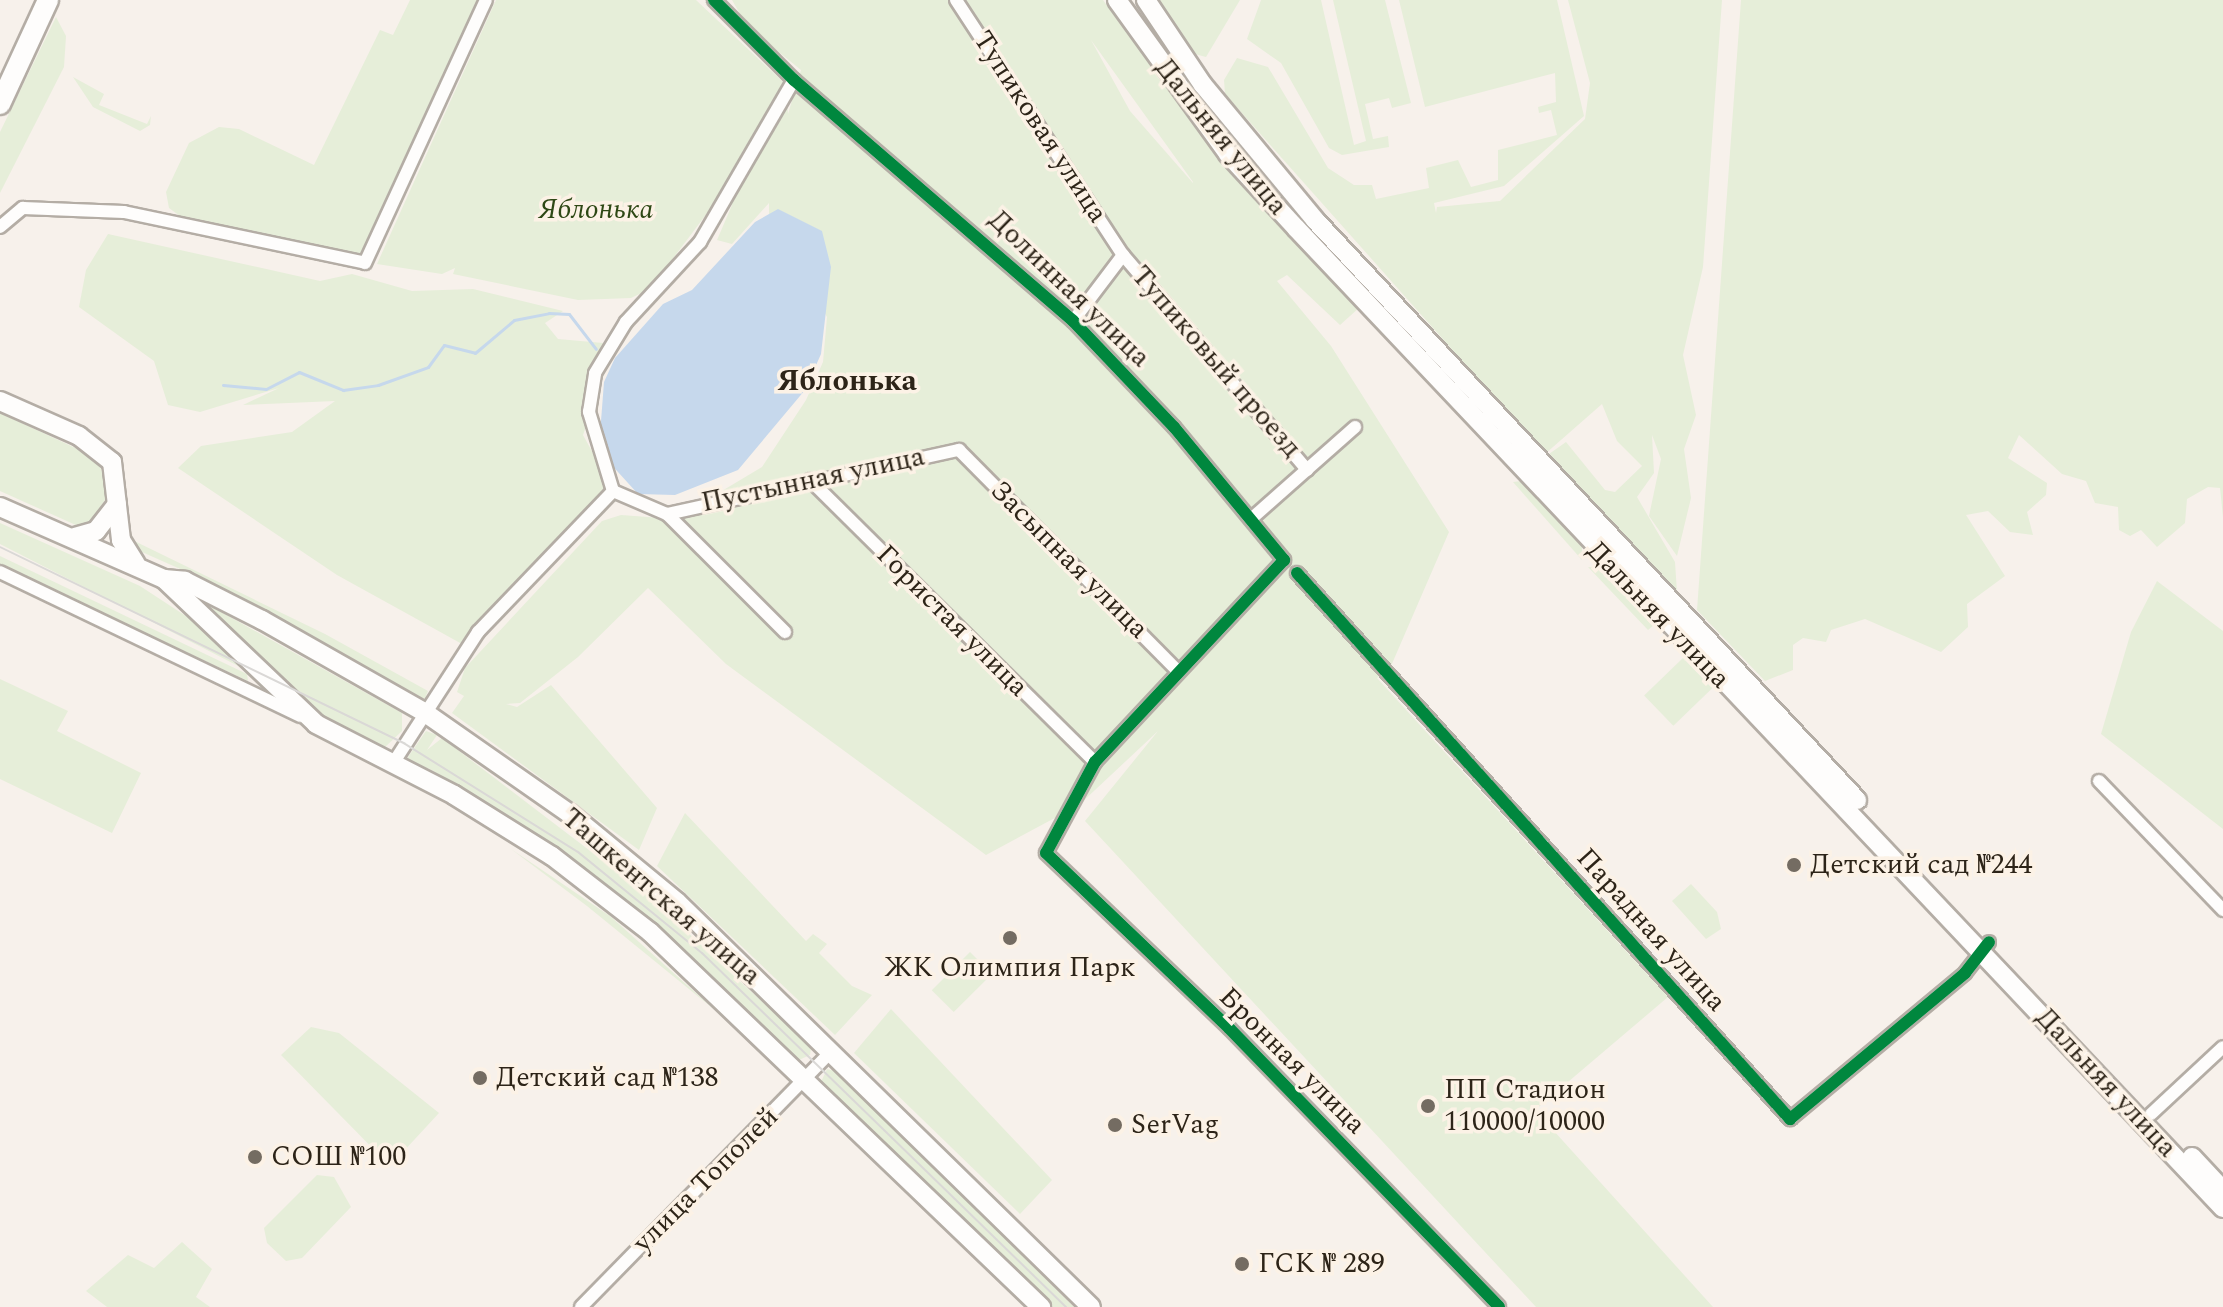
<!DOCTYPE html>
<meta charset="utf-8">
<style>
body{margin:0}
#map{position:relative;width:2223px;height:1307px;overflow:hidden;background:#f7f1eb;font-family:Spectral,serif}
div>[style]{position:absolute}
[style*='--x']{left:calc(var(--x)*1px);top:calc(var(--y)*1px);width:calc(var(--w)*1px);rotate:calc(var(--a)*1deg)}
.green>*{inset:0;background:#e6eed9;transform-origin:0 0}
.water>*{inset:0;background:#c6d8ec}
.stream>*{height:3px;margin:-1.5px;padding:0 1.5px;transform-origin:1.5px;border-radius:1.5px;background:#c6d8ec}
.roads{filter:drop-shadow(2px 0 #b4ada5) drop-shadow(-2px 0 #b4ada5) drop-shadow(0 2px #b4ada5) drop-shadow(0 -2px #b4ada5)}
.minor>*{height:12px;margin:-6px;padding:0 6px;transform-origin:6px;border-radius:6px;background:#fefdfc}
.secondary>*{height:18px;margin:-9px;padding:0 9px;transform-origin:9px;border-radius:9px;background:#fefdfc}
.primary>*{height:20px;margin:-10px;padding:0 10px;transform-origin:10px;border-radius:10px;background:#fefdfc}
.tram>*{height:2px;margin:-1px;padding:0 1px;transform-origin:1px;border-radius:1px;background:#dad8d6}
.cycleway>*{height:12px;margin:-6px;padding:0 6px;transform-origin:6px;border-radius:6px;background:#00873e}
.dots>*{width:22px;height:22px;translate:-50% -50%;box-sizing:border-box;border:4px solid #fcf2e6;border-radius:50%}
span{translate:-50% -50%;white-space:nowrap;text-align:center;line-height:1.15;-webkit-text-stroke:7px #fcf2e6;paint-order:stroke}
.street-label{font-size:28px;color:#2d2418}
.park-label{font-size:28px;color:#2e4815;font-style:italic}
.poi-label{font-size:28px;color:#2d2418}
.left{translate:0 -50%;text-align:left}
.neighbourhood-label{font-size:30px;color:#2d2418;font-weight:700}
</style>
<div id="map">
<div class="green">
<div style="clip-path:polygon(410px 0,477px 0,360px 263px,195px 227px,169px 208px,166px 192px,189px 143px,219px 127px,239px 129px,314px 165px,380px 30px,393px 35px)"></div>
<div style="clip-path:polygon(evenodd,496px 0,696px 0,786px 85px,788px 114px,801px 70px,747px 26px,732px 0,1103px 0,1212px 151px,1360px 307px,1340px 325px,1287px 275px,1277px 281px,1331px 346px,1449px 532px,1391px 666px,1377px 678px,1668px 997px,1535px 1110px,1713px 1307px,1536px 1307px,1085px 821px,1158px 731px,1079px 805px,986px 855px,726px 664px,648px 588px,578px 657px,520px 703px,506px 704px,517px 707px,551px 685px,657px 808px,639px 850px,452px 713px,464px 696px,457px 692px,465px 668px,602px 521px,621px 515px,675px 519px,762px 467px,806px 400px,823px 362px,827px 317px,814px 295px,769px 269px,769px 203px,732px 244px,717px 240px,732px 205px,723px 192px,650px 289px,631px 298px,578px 300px,453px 274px,455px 268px,442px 274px,377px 264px,496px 0,1091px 40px,1193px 182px,1193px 183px,1130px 111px,1091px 40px)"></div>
<div style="clip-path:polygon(1156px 0,1240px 0,1206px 57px,1195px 54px)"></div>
<div style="clip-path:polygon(1261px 0,1321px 0,1354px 145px,1366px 141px,1333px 0,1385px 0,1411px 103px,1392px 108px,1389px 98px,1365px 104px,1373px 139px,1388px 136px,1389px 147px,1342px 155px,1329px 148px,1281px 63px,1247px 39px)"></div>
<div style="clip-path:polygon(1399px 0,1557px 0,1584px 116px,1504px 186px,1434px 203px,1436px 213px,1437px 207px,1500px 201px,1585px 119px,1590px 83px,1568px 0,1722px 0,1703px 267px,1683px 355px,1696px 415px,1684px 449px,1691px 498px,1677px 556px,1649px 516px,1661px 459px,1652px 435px,1654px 473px,1637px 497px,1675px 562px,1677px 592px,1549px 454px,1566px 442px,1605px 490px,1615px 492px,1642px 466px,1617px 441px,1602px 404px,1545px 454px,1225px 94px,1224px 80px,1237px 58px,1268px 67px,1328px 168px,1354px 185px,1372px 185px,1376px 199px,1429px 188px,1426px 168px,1458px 160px,1471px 187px,1498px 180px,1498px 150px,1557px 135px,1551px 110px,1539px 113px,1538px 107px,1556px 102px,1555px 73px,1425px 107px)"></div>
<div style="clip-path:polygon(1741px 0,2223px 0,2223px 517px,2220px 488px,2208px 487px,2187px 499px,2185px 523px,2157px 547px,2141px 530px,2130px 536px,2119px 530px,2118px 507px,2095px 503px,2086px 481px,2062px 474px,2019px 435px,2008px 458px,2047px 483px,2046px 495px,2027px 512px,2033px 535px,2010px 532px,1988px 511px,1966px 515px,2005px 576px,1967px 604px,1968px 627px,1941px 652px,1865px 619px,1831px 630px,1826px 642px,1803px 638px,1793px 645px,1793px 670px,1765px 681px,1697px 610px)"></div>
<div style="clip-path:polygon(56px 17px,66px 36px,64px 67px,0 193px,0 132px)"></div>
<div style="clip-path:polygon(73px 77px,104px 94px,99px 105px,147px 124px,151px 116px,150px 125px,140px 131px,93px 107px)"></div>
<div style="clip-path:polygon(1213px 116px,1246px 154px,1473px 402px,1289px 210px)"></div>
<div style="clip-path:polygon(108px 234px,320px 281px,352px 274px,412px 291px,473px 289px,563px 311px,545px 323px,558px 339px,603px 343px,609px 360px,583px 435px,604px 473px,605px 492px,462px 644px,337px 575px,178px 468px,201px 446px,292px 432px,335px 401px,243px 405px,279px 388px,200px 412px,168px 405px,154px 361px,79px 307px,86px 270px)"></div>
<div style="clip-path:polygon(0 413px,95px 457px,111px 490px,90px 524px,78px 526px,0 491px)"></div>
<div style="clip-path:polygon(1522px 481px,1582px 546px,1582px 560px,1513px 482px)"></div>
<div style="clip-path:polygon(0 523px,140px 586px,195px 622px,248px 671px,0 544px)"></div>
<div style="clip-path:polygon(124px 536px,325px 634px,428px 691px,425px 698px,413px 700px,205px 580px,133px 548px)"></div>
<div style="clip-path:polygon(0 556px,247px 674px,248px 681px,0 565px)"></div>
<div style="clip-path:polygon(1588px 567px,1602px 568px,1654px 625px,1648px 630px)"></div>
<div style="clip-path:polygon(2157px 581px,2223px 631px,2223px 829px,2101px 734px,2131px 632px)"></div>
<div style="clip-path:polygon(180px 589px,402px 713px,402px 731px,383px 749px,317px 715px)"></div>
<div style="left:1683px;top:658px;width:42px;height:54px;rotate:46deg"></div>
<div style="clip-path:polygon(0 679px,68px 711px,57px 731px,141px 773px,112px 833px,0 779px)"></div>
<div style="clip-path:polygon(426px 731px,437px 735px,427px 750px,442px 738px,644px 892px,811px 1047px,810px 1055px,792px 1063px,687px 961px,479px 798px,428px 768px,415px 769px,406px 760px)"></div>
<div style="clip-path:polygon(685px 813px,806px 941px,813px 934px,827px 944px,819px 953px,852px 986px,872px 995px,835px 1035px,657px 866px)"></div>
<div style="clip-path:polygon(511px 849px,610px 916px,716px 1011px,587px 906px)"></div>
<div style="clip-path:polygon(1691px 884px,1717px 912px,1721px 929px,1706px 939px,1672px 901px)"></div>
<div style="left:970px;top:952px;width:31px;height:54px;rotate:45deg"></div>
<div style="clip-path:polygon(891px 1009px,1052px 1180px,1020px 1214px,854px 1053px)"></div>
<div style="clip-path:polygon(311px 1027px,339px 1033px,439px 1113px,390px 1166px,281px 1055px)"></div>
<div style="clip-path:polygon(827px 1069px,835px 1071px,1074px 1307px,1046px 1307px,821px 1082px)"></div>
<div style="clip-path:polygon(317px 1175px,334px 1177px,351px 1207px,302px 1258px,286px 1261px,267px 1243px,264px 1228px)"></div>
<div style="clip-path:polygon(182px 1242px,212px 1269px,196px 1297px,210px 1307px,107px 1307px,86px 1291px,128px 1255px,154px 1268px)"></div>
</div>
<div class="water">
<div style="clip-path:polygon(778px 209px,822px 231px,831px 267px,821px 354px,805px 390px,738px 470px,675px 495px,638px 494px,608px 461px,600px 434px,604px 382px,615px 358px,663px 304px,692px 290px,755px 222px)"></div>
</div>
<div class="stream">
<div style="--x:223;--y:385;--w:43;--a:5.3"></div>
<div style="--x:266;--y:389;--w:37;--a:-27"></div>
<div style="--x:299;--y:372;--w:48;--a:22.2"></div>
<div style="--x:343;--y:390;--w:35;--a:-8"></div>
<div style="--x:378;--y:385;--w:53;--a:-19.8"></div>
<div style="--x:428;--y:367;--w:27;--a:-54"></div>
<div style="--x:444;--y:345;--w:32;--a:14"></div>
<div style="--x:475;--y:353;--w:51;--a:-40.2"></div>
<div style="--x:514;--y:320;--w:36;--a:-11"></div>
<div style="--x:549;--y:313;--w:20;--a:3"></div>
<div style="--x:569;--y:314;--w:44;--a:52.4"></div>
</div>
<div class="roads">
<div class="minor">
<div style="--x:714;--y:0;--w:113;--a:45"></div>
<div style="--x:794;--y:80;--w:369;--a:40.8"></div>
<div style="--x:1073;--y:321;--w:146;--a:46.4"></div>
<div style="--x:1174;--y:427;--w:173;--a:50.4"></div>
<div style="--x:1284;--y:560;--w:277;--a:133.1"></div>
<div style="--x:1095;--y:762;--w:103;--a:118.3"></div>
<div style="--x:1046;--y:853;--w:253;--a:43.7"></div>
<div style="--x:1229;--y:1028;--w:388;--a:45.9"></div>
<div style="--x:956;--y:0;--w:305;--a:56.8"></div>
<div style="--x:1123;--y:255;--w:283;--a:49.4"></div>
<div style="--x:0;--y:227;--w:30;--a:-40"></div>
<div style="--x:23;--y:208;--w:101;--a:2.3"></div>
<div style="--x:124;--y:212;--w:246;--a:11.9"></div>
<div style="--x:365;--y:263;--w:289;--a:-65.3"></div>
<div style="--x:1073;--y:321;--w:83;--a:-52.9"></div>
<div style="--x:810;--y:480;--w:401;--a:44.7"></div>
<div style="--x:613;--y:491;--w:83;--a:-106.9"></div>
<div style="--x:589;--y:412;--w:39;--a:-81"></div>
<div style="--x:595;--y:373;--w:60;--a:-58.7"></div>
<div style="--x:626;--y:322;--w:109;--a:-47.2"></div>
<div style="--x:700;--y:242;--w:187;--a:-59.9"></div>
<div style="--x:613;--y:491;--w:59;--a:23.1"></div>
<div style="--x:667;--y:514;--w:167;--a:45"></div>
<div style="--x:667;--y:514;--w:299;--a:-12.4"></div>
<div style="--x:959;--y:450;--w:311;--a:45.3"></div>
<div style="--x:1251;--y:519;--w:139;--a:-41.5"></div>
<div style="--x:0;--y:572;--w:333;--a:25.6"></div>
<div style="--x:1297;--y:573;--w:736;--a:47.92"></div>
<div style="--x:1790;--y:1119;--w:228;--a:-39.8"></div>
<div style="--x:1965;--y:973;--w:39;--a:-52"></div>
<div style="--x:394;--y:762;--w:155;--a:-57.1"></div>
<div style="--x:478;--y:632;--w:195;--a:-46.2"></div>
<div style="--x:2099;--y:781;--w:179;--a:46.1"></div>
<div style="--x:2151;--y:1114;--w:98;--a:-42.9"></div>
<div style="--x:581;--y:1307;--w:357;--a:-45.6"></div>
</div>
<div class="secondary">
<div style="--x:1117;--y:0;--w:190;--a:54.2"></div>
<div style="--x:1228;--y:154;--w:100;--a:47.4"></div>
<div style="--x:1296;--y:228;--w:1349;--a:46.59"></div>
<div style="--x:1146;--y:0;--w:102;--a:56.2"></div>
<div style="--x:1203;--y:85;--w:175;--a:50.3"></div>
<div style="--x:1315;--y:220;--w:794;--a:46.94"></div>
<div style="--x:0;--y:401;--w:86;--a:23.9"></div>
<div style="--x:79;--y:436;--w:42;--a:38.2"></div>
<div style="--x:112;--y:462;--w:79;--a:83.4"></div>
<div style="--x:121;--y:540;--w:28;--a:58"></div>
<div style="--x:0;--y:507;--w:179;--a:23.7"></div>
<div style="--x:164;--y:579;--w:21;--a:5"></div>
<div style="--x:185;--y:581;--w:86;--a:26.9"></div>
<div style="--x:262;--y:620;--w:186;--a:29.6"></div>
<div style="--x:424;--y:712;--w:177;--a:34.9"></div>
<div style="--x:569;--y:813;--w:140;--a:39.5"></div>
<div style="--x:677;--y:902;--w:579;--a:44.37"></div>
<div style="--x:75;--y:537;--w:22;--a:-16"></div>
<div style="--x:96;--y:531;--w:34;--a:-52"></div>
<div style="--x:164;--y:579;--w:210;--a:43.6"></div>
<div style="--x:316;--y:724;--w:155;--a:27.2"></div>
<div style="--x:454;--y:795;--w:115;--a:31.9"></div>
<div style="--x:552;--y:856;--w:124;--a:37.8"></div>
<div style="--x:650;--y:932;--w:542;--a:43.8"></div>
<div style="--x:2192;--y:1157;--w:45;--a:46.8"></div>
</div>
<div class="primary">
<div style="--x:0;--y:104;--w:115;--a:-65.2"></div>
</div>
</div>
<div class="tram">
<div style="--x:0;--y:547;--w:450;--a:25.9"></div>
<div style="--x:405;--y:744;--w:204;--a:32"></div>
<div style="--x:578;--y:852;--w:160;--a:39.2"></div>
<div style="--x:702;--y:953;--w:508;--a:44.2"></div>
</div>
<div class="cycleway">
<div style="--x:714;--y:0;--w:113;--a:45"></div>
<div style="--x:794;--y:80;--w:369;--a:40.8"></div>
<div style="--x:1073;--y:321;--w:146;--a:46.4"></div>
<div style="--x:1174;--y:427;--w:173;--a:50.4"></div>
<div style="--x:1284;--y:560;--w:277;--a:133.1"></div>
<div style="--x:1095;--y:762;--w:103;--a:118.3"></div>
<div style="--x:1046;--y:853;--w:253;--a:43.7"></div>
<div style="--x:1229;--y:1028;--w:388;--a:45.9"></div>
<div style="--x:1297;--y:573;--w:736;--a:47.92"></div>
<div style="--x:1790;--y:1119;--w:228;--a:-39.8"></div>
<div style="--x:1965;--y:973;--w:39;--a:-52"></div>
</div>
<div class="dots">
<div style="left:1794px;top:865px;background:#746c62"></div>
<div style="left:1010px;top:938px;background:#746c62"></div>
<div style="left:480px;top:1078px;background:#746c62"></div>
<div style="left:1428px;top:1106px;background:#746c62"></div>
<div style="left:1115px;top:1125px;background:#746c62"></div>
<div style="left:255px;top:1157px;background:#746c62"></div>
<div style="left:1242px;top:1264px;background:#746c62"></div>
</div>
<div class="street-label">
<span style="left:1040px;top:127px;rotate:57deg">Тупиковая улица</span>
<span style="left:1221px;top:137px;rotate:51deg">Дальняя улица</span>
<span style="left:1069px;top:289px;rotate:44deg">Долинная улица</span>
<span style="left:1216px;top:362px;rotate:49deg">Тупиковый проезд</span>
<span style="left:813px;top:480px;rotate:-12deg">Пустынная улица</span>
<span style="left:1069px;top:560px;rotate:45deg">Засыпная улица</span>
<span style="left:1658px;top:615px;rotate:46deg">Дальняя улица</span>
<span style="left:952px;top:621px;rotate:45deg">Гористая улица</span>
<span style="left:661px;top:897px;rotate:41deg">Ташкентская улица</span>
<span style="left:1651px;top:930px;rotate:48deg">Парадная улица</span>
<span style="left:1292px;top:1061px;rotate:45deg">Бронная улица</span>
<span style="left:2106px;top:1083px;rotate:47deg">Дальняя улица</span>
<span style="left:706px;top:1180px;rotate:-45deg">улица Тополей</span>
</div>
<div class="park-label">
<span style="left:596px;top:210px">Яблонька</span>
</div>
<div class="poi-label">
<span class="left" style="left:1810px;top:865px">Детский сад №244</span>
<span style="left:1010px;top:968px">ЖК Олимпия Парк</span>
<span class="left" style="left:496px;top:1078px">Детский сад №138</span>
<span class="left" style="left:1444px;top:1106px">ПП Стадион<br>110000/10000</span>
<span class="left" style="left:1131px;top:1125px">SerVag</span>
<span class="left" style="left:271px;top:1157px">СОШ №100</span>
<span class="left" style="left:1258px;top:1264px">ГСК № 289</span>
</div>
<div class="neighbourhood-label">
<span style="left:847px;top:381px">Яблонька</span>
</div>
</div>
